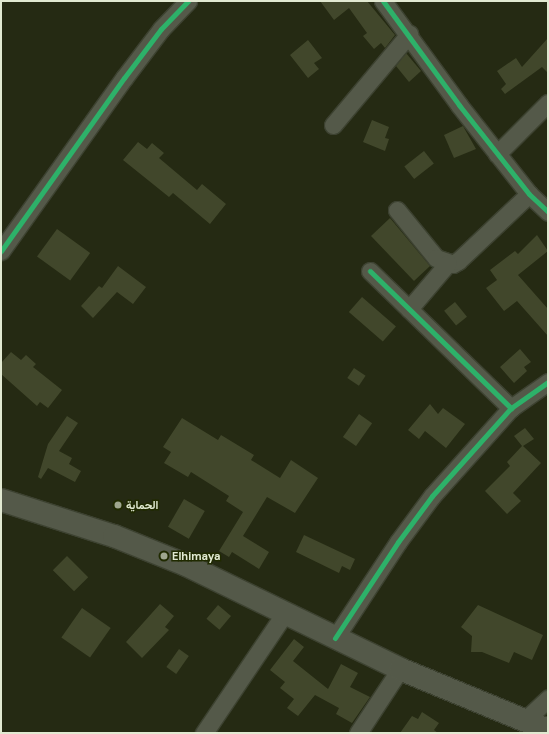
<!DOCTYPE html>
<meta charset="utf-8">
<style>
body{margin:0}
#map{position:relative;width:549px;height:734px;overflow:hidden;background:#252a13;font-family:"DM Sans",Vazirmatn,sans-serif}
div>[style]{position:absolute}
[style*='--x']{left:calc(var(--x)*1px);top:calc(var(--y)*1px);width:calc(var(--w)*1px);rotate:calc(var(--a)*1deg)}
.building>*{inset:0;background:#41472b;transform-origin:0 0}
.roads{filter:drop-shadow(1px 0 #3d4231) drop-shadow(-1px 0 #3d4231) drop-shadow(0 1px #3d4231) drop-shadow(0 -1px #3d4231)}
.minor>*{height:17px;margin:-8.5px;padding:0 8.5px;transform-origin:8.5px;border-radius:8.5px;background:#545949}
.secondary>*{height:22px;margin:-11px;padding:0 11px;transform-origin:11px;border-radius:11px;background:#545949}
.cycleway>*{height:5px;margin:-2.5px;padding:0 2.5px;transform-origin:2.5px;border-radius:2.5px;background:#2db169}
.dots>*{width:11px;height:11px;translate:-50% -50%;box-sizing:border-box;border:2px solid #202a00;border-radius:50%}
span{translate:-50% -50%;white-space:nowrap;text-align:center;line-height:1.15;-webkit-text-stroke:3px #202a00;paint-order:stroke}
.poi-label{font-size:11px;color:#e1e9d1;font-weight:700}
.left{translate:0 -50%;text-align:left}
.frame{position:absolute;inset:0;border:2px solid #e1e9d1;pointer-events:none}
</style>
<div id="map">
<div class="building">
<div style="clip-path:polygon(320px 1px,367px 1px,395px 35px,385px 48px,381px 43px,374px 49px,363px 36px,367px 33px,349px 8px,334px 20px)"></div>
<div style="clip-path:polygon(548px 38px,548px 73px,542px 67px,505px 94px,501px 89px,506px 84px,497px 71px,516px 58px,522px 67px)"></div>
<div style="clip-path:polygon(308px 40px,322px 58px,314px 63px,319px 69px,308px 78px,290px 55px)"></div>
<div style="clip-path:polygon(406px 53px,421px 71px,409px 82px,396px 66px)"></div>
<div style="clip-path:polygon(372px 120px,389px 127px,385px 138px,389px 139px,385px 151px,363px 142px)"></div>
<div style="clip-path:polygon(463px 126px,476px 149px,454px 158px,444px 135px)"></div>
<div style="clip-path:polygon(138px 142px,147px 149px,152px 143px,164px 153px,159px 158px,197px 190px,202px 184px,226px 204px,210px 224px,173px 193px,169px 197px,123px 160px)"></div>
<div style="left:424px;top:151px;width:16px;height:25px;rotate:52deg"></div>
<div style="clip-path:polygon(390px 218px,430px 266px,414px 281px,371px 236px)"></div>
<div style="left:57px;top:229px;width:41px;height:34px;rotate:36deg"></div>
<div style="clip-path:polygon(537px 235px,548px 251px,518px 275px,548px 309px,548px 336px,517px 301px,504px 311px,486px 288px,497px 280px,490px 270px,515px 251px,518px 254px)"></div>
<div style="clip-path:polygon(118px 266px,146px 287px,133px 304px,117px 292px,93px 318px,81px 306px,99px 286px,102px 288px)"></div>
<div style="left:362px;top:297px;width:45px;height:20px;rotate:41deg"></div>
<div style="left:455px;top:302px;width:19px;height:14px;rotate:51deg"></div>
<div style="clip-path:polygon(520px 349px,531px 362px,524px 367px,527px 371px,514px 383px,500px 367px)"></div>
<div style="clip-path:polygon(11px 352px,21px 360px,26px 355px,36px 364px,33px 367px,62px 390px,48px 408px,40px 402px,37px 406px,1px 374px,1px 363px)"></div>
<div style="left:354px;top:368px;width:14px;height:12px;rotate:34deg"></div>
<div style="clip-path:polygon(430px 404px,438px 414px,443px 408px,465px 424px,446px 448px,425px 431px,419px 439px,408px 430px)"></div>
<div style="left:359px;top:414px;width:16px;height:28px;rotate:35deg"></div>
<div style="clip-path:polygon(67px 416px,78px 423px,59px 451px,72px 458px,69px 464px,81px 471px,75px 482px,48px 468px,41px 479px,38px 477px,48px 444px)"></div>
<div style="clip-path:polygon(182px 418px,218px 440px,221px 435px,254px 455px,251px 460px,280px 478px,291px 460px,318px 478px,295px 513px,267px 497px,243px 536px,269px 552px,259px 569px,232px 552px,229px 557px,219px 551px,243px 512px,226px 501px,229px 496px,191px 472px,188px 477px,164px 463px,171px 452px,163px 447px)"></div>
<div style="clip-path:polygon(525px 428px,534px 439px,523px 446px,541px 463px,513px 493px,521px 501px,507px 514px,485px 491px,510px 466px,507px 462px,522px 446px,514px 436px)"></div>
<div style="left:184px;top:499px;width:24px;height:32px;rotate:30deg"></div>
<div style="clip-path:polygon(304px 535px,355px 559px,350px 570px,342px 566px,339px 573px,296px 552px)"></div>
<div style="left:67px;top:556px;width:30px;height:20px;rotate:45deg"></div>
<div style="clip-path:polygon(160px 604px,174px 616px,165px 627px,169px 630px,142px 658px,126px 642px)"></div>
<div style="left:218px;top:605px;width:17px;height:18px;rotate:40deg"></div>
<div style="clip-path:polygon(478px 605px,543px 635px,532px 660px,514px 652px,509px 663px,482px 652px,471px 652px,472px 636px,461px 627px)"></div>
<div style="left:82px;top:608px;width:35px;height:36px;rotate:35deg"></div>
<div style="clip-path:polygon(294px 639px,304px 647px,293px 661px,328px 689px,341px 664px,358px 673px,350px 687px,370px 697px,352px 723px,336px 714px,339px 708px,315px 695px,298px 716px,287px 708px,294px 699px,280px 688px,285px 682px,270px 670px)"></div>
<div style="left:179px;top:649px;width:12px;height:22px;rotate:35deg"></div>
<div style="clip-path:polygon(422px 712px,439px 723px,434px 730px,438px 733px,400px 733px,412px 716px,418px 719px)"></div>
</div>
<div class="roads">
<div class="minor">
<div style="--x:383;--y:1;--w:129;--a:53.8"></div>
<div style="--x:459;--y:105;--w:113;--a:51.8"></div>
<div style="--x:529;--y:194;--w:26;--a:43"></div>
<div style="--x:333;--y:125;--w:119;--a:-50.1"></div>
<div style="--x:497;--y:154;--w:72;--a:-45"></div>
<div style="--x:397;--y:210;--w:62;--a:50.9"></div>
<div style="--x:436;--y:258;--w:18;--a:19"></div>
<div style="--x:453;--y:264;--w:6;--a:-31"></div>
<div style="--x:458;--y:261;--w:98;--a:-43.3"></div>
<div style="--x:1;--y:251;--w:212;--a:-54.6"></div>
<div style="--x:124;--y:78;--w:61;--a:-52.9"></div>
<div style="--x:161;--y:29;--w:39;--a:-46"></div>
<div style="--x:370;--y:271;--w:197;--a:44.2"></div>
<div style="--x:409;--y:309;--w:60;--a:-49.7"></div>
<div style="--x:335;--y:638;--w:115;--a:-56.7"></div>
<div style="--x:398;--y:542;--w:57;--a:-53.5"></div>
<div style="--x:432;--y:496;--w:118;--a:-48.1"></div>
<div style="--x:511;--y:408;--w:45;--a:-35.1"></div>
<div style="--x:524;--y:721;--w:33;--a:-43"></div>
<div style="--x:204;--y:733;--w:145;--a:-56"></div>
<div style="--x:358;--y:733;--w:77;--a:-56.7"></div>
</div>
<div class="secondary">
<div style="--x:1;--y:500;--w:119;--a:17.7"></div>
<div style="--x:114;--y:536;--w:78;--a:21.9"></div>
<div style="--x:186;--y:565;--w:238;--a:25.9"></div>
<div style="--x:400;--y:669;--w:160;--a:22.4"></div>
</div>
</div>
<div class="cycleway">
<div style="--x:383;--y:1;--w:129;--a:53.8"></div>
<div style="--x:459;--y:105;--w:113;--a:51.8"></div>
<div style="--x:529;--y:194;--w:26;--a:43"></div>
<div style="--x:1;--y:251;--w:212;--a:-54.6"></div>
<div style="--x:124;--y:78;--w:61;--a:-52.9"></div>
<div style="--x:161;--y:29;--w:39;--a:-46"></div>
<div style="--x:370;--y:271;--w:197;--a:44.2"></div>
<div style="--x:335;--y:638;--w:115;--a:-56.7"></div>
<div style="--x:398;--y:542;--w:57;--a:-53.5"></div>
<div style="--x:432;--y:496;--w:118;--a:-48.1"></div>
<div style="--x:511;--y:408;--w:45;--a:-35.1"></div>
</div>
<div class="dots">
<div style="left:118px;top:505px;background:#9fa68e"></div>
<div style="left:164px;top:556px;background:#9fa68e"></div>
</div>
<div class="poi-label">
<span class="left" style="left:126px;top:505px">الحماية</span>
<span class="left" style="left:172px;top:556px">Elhimaya</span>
</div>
<div class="frame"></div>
</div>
